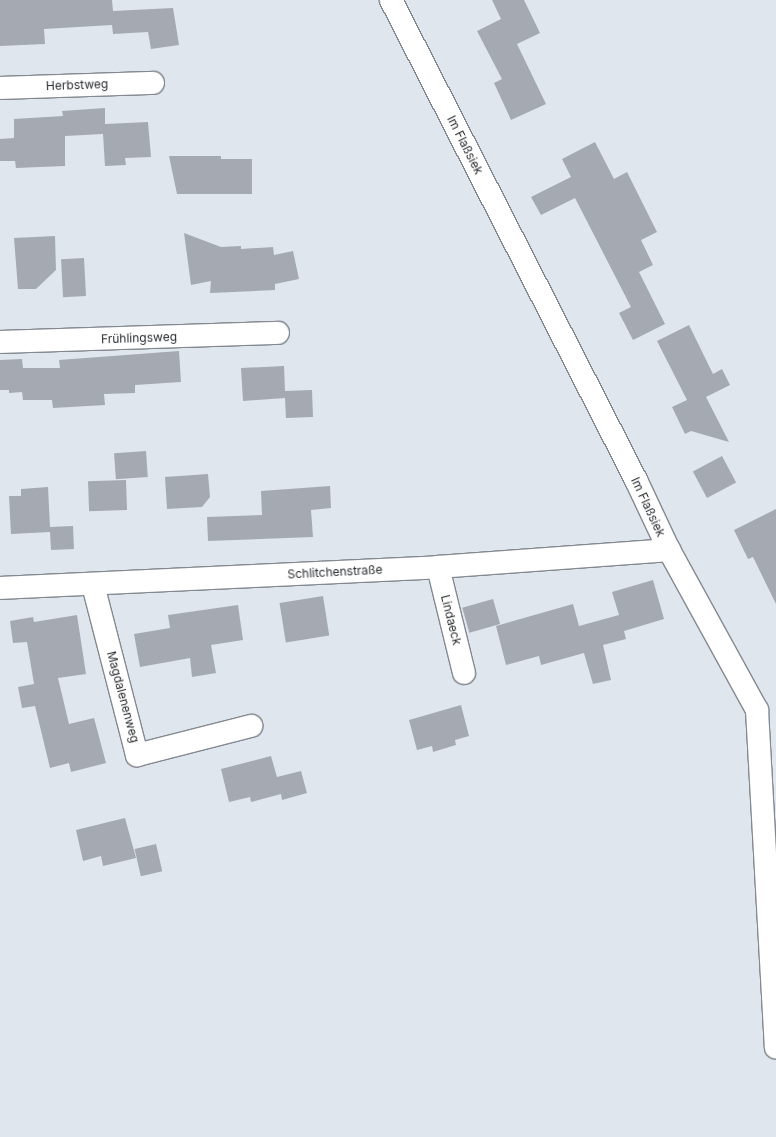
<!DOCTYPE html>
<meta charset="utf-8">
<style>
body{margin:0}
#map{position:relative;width:776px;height:1137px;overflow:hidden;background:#e0e6ee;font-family:Inter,sans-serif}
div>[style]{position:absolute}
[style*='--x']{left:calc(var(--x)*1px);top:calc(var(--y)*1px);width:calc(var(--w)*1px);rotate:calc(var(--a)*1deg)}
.building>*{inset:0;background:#a5aab2;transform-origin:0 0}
.roads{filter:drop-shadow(1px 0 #848991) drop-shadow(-1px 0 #848991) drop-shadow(0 1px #848991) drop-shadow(0 -1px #848991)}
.street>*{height:22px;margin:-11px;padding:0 11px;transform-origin:11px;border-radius:11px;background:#fff}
span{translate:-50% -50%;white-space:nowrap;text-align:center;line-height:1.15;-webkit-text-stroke:4px #fff;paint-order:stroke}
.street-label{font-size:12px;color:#2a2c2f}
</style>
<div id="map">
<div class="building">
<div style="clip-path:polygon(0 0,112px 0,113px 11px,173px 8px,179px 45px,151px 49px,148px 32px,113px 34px,112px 25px,44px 29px,45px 44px,0 46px)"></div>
<div style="clip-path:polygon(492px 0,524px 0,540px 33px,517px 44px,546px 104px,511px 120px,494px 83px,502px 79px,477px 31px,501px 19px)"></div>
<div style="clip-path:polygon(105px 108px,105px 124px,148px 122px,151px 157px,125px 158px,126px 165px,105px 166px,103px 134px,65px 136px,65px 166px,16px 168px,15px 161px,0 161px,0 139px,14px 138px,14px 119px,63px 116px,62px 111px)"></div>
<div style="clip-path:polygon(595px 142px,614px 179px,627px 172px,657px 232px,641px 240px,653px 265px,639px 272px,665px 324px,633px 340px,619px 313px,631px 307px,575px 198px,541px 215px,531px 197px,571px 177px,562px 159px)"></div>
<div style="clip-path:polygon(169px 156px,221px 156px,221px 159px,252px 159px,252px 194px,177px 194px)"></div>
<div style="clip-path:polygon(184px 233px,221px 247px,241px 246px,241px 249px,273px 247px,274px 255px,293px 251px,299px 279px,275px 284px,275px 290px,210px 293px,211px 281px,191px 285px)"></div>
<div style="clip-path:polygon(55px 236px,56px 270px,36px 289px,18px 289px,14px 238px)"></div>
<div style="left:84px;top:258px;width:38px;height:23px;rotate:87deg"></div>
<div style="clip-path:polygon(689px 325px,713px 374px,722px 369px,730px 385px,706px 397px,729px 442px,691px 431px,685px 434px,672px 407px,687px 400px,657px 341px)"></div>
<div style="clip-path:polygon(179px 351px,181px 382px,135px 385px,135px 393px,104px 394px,105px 405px,53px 408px,52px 400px,23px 400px,22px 392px,9px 393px,9px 390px,0 390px,0 360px,22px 359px,23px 368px,60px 368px,59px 360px)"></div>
<div style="clip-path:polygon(284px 366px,285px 391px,312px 390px,313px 417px,286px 418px,285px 398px,243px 401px,241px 368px)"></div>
<div style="left:146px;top:451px;width:26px;height:32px;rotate:86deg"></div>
<div style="left:722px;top:456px;width:30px;height:33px;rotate:62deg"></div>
<div style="clip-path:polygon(208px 474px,210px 497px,202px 507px,167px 509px,165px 477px)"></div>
<div style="left:126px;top:480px;width:30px;height:38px;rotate:88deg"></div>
<div style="clip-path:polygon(330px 486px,331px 508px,311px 510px,313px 537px,208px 541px,207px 517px,262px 515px,261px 491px)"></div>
<div style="clip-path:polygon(48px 487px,50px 527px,73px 526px,74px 549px,51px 550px,50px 532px,11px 534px,9px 496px,21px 496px,21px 489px)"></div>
<div style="clip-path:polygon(776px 509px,776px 604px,753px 557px,748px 559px,734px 530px)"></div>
<div style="clip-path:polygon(653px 580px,664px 619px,624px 631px,626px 639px,603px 645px,611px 680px,593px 684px,584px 653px,541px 665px,539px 656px,506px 665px,496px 626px,573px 604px,579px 626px,619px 615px,612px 592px)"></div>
<div style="left:323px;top:596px;width:40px;height:44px;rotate:81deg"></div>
<div style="left:493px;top:599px;width:26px;height:32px;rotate:74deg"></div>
<div style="clip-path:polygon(238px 605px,243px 640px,211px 645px,216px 673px,192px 677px,190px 658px,140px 667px,134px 634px,170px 628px,168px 615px)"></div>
<div style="clip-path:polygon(77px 615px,86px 674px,58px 678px,69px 724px,94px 718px,106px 763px,71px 772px,69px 763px,50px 768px,35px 706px,22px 708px,18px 687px,34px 684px,27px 642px,13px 643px,10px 621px,33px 617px,34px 622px)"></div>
<div style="clip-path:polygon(461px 705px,469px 736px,455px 740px,456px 745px,433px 752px,432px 746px,417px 750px,409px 720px)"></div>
<div style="clip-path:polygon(271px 756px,277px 777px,301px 771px,307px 793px,282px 800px,281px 794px,251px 802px,250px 797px,229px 802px,221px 769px)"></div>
<div style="clip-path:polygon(125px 818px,136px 858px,103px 866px,101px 856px,83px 861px,76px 830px)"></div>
<div style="left:156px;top:844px;width:28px;height:22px;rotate:77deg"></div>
</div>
<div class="roads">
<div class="street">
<div style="--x:391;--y:0;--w:539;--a:62.96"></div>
<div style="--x:636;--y:480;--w:77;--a:64.8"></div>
<div style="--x:669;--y:550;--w:183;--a:61.2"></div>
<div style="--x:757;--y:710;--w:338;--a:86.8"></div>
<div style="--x:0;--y:88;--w:153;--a:-1.9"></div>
<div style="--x:0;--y:342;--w:278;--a:-1.9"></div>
<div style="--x:438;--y:567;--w:109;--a:76.2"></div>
<div style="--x:93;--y:585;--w:176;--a:75.5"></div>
<div style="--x:137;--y:755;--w:118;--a:-14.3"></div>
<div style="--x:0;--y:588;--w:439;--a:-2.7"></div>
<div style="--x:438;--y:567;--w:232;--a:-4.2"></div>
</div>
</div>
<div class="street-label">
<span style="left:77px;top:85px;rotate:-2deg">Herbstweg</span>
<span style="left:465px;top:145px;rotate:63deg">Im Flaßsiek</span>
<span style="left:139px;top:338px;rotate:-2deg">Frühlingsweg</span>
<span style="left:648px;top:507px;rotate:65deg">Im Flaßsiek</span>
<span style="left:335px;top:572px;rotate:-3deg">Schlitchenstraße</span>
<span style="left:451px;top:620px;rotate:76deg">Lindaeck</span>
<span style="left:123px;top:697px;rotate:75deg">Magdalenenweg</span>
</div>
</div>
